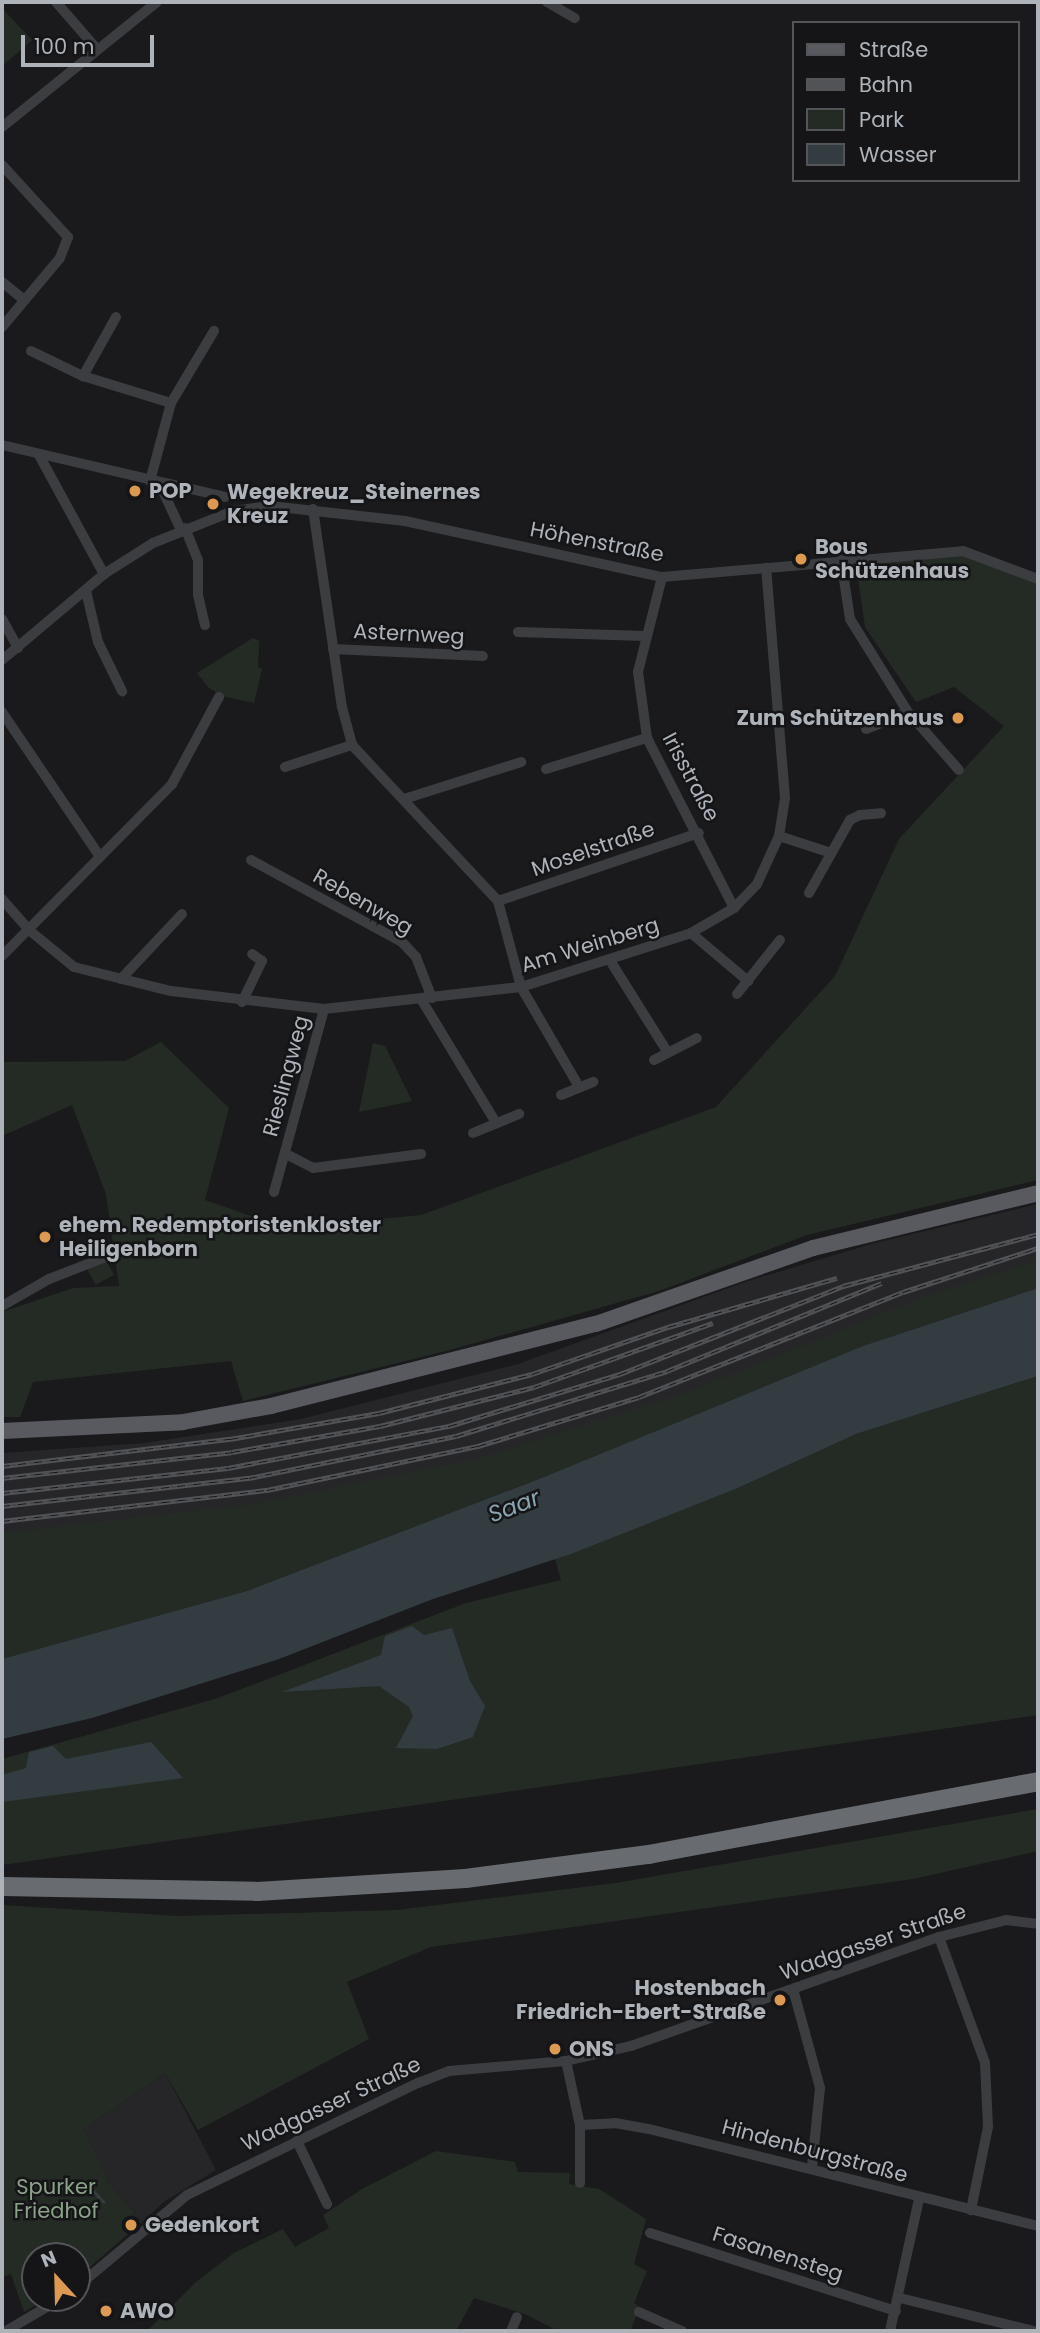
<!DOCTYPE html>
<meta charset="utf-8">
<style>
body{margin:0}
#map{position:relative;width:1040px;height:2333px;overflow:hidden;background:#1a1a1c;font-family:Poppins,sans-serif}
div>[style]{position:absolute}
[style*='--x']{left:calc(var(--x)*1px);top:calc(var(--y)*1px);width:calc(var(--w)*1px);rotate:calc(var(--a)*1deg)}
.built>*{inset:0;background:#262629}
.green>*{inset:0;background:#242b24;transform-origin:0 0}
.water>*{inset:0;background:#333c40}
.stream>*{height:2.5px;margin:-1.25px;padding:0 1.25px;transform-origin:1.25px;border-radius:1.25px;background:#333c40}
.minor>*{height:10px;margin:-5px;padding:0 5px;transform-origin:5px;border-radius:5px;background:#3b3d40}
.primary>*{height:16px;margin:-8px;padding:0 8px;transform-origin:8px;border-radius:8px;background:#585a5f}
.motorway>*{height:19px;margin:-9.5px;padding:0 9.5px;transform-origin:9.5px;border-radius:9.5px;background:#686c71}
.rail>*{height:5px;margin-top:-2.5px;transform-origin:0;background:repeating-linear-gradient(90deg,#151517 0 8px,#515357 0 16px);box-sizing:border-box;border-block:2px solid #515357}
.dots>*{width:19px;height:19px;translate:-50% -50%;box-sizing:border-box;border:4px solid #151517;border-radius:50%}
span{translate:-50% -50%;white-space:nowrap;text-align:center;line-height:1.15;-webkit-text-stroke:5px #151517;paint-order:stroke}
.poi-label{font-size:21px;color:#aeb3ba;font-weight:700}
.left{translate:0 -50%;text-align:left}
.right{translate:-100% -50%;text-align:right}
.street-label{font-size:21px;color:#aeb3ba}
.park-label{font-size:21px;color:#8aa288}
.water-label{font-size:23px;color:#8aa4b0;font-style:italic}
.frame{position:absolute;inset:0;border:4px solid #aeb3ba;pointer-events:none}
.legend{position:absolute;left:792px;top:21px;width:228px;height:161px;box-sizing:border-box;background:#151517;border:2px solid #525458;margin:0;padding:9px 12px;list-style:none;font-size:21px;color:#aeb3ba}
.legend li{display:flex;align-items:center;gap:14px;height:35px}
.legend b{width:35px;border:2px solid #525458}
.north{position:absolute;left:21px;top:2242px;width:70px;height:70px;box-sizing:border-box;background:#151517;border:2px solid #525458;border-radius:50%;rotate:338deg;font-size:19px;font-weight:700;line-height:28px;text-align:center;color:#aeb3ba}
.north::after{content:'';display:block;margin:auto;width:24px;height:32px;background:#dc9951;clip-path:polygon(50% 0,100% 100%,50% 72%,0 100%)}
.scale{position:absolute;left:21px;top:35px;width:133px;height:32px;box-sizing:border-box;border:4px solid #aeb3ba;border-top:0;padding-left:9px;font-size:21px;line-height:24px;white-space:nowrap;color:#aeb3ba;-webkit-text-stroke:5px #151517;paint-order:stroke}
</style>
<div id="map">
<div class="built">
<div style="clip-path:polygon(1038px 1204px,1038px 1280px,522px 1480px,2px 1545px,2px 1453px,144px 1443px,301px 1419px,518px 1364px,748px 1281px,871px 1244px)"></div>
<div style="clip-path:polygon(165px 2073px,216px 2170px,165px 2201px,142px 2222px,110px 2184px,84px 2129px)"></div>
</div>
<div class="green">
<div style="clip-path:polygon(2px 8px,32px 40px,2px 66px)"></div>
<div style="clip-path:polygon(966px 556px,1038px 581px,1038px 1180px,807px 1235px,659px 1291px,450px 1350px,243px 1401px,231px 1361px,33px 1382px,20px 1417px,2px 1417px,2px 1312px,73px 1288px,119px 1286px,106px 1194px,72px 1105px,2px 1136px,2px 1062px,125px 1061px,161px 1042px,229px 1108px,205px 1200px,286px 1228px,421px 1215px,716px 1107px,835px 976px,899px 839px,1004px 726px,954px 687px,916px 702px,865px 627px,856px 564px)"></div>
<div style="clip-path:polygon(253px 638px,259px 641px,258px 667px,262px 669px,254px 703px,222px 696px,209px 688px,197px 673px)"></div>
<div style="clip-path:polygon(373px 1043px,385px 1046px,412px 1101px,359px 1112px)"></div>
<div style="left:106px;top:1260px;width:17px;height:21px;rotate:62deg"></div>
<div style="clip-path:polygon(1038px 1260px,1038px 1288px,863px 1346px,539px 1479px,247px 1591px,2px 1659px,2px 1533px,254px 1504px,476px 1459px,683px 1394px,923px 1297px)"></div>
<div style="clip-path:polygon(1038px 1376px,1038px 1715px,2px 1865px,2px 1759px,218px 1698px,466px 1603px,561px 1580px,555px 1559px,738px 1488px,856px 1434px)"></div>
<div style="clip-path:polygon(1038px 1809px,1038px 1851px,913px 1879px,431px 1947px,347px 1982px,369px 2039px,198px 2130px,165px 2073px,84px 2129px,110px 2184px,142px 2222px,77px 2278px,77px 2256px,35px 2256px,35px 2298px,48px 2298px,24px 2312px,11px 2274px,2px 2277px,2px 1905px,178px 1916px,397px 1910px,616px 1883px)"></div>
<div style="clip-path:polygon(436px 2151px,515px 2162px,518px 2172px,570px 2173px,569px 2184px,599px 2189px,646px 2219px,634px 2264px,647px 2271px,634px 2303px,640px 2307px,630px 2331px,558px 2331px,525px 2314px,474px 2298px,456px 2331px,147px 2331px,196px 2282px,234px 2253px,283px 2229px,295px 2247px,329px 2228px,323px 2215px,362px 2189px)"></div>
</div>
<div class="water">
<div style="clip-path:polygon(1038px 1288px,1038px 1376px,856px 1434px,738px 1488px,571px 1554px,433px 1599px,279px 1659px,92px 1718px,2px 1739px,2px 1659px,247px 1591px,539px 1479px,863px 1346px)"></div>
<div style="clip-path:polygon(412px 1626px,424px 1635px,452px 1628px,470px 1681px,485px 1706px,473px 1737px,437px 1749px,396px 1748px,413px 1716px,409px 1707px,379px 1686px,282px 1692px,381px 1655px,385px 1636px)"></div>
<div style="clip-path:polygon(151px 1742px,183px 1778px,2px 1802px,2px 1775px,26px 1768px,29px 1752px,53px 1746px,66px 1759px)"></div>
</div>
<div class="stream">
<div style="--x:56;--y:2184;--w:6;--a:59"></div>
<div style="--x:59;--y:2189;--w:29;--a:-8"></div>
<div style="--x:88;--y:2185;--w:23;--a:47"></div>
</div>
<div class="minor">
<div style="--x:56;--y:2;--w:61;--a:49"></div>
<div style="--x:547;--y:2;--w:32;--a:30"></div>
<div style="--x:2;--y:127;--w:199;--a:-38.9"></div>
<div style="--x:2;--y:165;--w:98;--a:47.5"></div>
<div style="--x:68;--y:237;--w:22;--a:111"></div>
<div style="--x:60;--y:258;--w:90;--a:130"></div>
<div style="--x:2;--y:282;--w:27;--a:39"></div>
<div style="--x:116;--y:317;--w:68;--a:119.2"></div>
<div style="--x:83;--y:376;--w:92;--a:17.1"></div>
<div style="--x:31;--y:351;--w:58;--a:25.7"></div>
<div style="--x:2;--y:445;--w:229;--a:13.1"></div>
<div style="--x:39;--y:455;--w:136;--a:61.4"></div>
<div style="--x:150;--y:481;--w:81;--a:-74.9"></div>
<div style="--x:171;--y:403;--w:84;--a:-59.2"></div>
<div style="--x:159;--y:483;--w:52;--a:64.9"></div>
<div style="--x:313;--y:509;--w:200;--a:81.7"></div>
<div style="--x:342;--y:707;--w:39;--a:75"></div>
<div style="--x:352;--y:745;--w:214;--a:46.9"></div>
<div style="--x:498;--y:901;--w:89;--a:75"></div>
<div style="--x:521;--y:987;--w:113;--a:59.8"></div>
<div style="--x:185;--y:528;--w:35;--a:68"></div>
<div style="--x:198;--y:560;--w:35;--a:90"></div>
<div style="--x:198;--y:595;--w:31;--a:77"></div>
<div style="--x:841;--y:560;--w:60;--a:81.3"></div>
<div style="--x:850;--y:619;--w:110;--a:58.1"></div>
<div style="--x:908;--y:712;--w:77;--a:48.7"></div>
<div style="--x:662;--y:577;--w:98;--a:104.2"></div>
<div style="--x:638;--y:672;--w:67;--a:82.2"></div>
<div style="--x:647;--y:738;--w:191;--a:62.9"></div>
<div style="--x:86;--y:591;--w:52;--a:76.8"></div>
<div style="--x:98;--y:642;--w:55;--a:63.9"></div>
<div style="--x:2;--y:619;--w:33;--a:61"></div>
<div style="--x:518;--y:632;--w:127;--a:1.8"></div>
<div style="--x:333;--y:649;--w:150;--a:2.7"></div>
<div style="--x:2;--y:660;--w:133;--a:-40.1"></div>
<div style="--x:104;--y:574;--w:58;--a:-32.3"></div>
<div style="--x:153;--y:543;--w:86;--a:-21.8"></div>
<div style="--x:233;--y:511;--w:37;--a:-8"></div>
<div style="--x:270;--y:506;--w:136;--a:6.3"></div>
<div style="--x:405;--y:521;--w:263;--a:12.3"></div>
<div style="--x:662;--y:577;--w:302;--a:-4.9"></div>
<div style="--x:963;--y:551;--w:80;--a:20.5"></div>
<div style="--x:2;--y:712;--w:175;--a:55.9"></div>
<div style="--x:866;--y:729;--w:45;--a:-22"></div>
<div style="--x:285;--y:767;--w:71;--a:-18.2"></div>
<div style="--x:546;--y:769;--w:106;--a:-17.1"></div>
<div style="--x:404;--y:799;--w:123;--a:-17.5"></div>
<div style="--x:779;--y:836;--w:55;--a:18.1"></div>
<div style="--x:251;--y:860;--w:172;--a:28.5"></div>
<div style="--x:402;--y:942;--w:21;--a:47"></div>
<div style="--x:416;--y:957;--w:44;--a:68.7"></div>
<div style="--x:809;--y:893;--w:84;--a:-60.7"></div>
<div style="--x:850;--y:820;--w:11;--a:-27"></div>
<div style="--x:860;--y:815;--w:21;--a:-5"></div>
<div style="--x:2;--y:899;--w:41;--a:48.9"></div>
<div style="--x:29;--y:930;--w:58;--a:39.4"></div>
<div style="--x:74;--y:967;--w:100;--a:13.9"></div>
<div style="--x:171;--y:991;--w:154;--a:6.7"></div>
<div style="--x:324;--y:1009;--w:198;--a:-6.4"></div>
<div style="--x:521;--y:987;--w:178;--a:-17.6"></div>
<div style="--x:691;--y:933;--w:50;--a:-30.2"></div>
<div style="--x:734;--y:908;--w:33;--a:-46"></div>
<div style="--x:757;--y:884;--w:53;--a:-65.4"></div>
<div style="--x:779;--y:836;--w:38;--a:-81"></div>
<div style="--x:785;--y:798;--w:231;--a:-94.7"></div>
<div style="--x:498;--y:901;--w:212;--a:-18.7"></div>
<div style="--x:691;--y:933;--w:75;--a:40.1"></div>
<div style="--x:2;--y:956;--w:242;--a:-45.3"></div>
<div style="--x:172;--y:784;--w:99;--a:-61.6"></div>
<div style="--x:611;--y:962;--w:107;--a:57.9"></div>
<div style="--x:121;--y:979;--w:89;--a:-46.8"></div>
<div style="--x:737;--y:994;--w:69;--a:-51.5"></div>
<div style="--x:421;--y:999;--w:145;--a:58.8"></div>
<div style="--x:242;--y:1002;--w:46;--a:-64"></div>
<div style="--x:262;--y:961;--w:12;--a:-145"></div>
<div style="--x:654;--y:1060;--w:48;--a:-27.1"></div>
<div style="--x:561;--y:1095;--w:35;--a:-22"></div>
<div style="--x:473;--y:1133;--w:50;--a:-22.4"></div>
<div style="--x:286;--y:1154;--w:30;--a:27"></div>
<div style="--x:313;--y:1168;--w:109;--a:-7.4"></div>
<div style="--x:274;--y:1192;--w:190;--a:-74.7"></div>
<div style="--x:2;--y:1306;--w:54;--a:-29.9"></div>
<div style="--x:49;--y:1279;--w:66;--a:-21.2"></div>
<div style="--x:939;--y:1937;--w:134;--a:69.9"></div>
<div style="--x:985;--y:2063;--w:64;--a:87.3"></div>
<div style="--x:988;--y:2127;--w:85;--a:101.6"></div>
<div style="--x:793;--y:1989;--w:103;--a:74.7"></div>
<div style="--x:820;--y:2088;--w:79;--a:95.8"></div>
<div style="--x:566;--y:2061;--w:66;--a:77.7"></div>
<div style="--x:580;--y:2125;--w:35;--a:-3"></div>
<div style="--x:615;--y:2123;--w:35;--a:10"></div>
<div style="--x:649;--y:2129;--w:401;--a:14"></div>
<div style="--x:297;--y:2141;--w:70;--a:64.5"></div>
<div style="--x:580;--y:2183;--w:58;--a:-90"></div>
<div style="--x:650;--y:2233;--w:258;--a:17.6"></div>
<div style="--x:77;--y:2287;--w:143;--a:-39.9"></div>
<div style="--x:187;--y:2195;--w:257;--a:-25.9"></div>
<div style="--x:418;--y:2083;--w:33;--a:-21"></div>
<div style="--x:449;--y:2071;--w:117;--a:-4.9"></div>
<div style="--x:566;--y:2061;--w:67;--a:-13"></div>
<div style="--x:631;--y:2046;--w:327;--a:-19.5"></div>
<div style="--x:939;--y:1937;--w:69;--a:-14.2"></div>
<div style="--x:1006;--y:1920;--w:32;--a:7"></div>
<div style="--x:900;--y:2298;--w:137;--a:13.9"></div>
<div style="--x:639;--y:2312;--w:47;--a:23.8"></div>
<div style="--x:6;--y:2331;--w:65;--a:-30.5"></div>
<div style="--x:511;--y:2331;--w:15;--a:-67"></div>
<div style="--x:890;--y:2331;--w:135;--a:-77.6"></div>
</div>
<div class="primary">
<div style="--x:2;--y:1431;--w:181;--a:-2.8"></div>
<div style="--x:183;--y:1422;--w:89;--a:-10.3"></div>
<div style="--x:271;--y:1406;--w:335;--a:-14.2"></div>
<div style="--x:596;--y:1324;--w:230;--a:-19.3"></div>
<div style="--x:813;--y:1248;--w:232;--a:-13.7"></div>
</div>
<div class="motorway">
<div style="--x:2;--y:1886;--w:255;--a:1.1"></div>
<div style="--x:257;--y:1891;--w:208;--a:-3.6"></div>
<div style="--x:465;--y:1878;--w:185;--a:-7.5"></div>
<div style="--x:648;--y:1854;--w:397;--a:-10.6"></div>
</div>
<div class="rail">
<div style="--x:2;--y:1466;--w:230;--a:-6.8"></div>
<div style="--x:230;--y:1439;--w:151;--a:-9.9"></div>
<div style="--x:379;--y:1413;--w:158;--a:-14.3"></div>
<div style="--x:532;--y:1374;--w:144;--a:-19.1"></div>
<div style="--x:668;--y:1327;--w:176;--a:-16.2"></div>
<div style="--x:2;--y:1478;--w:231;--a:-6.4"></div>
<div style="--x:232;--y:1452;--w:150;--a:-10"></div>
<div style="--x:380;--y:1426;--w:159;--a:-14.2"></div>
<div style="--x:534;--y:1387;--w:190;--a:-19.7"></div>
<div style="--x:2;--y:1493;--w:227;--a:-6.3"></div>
<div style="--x:228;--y:1468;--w:225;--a:-10.8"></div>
<div style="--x:449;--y:1426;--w:179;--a:-16.9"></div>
<div style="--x:620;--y:1374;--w:240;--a:-21.5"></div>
<div style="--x:843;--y:1286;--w:202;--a:-14.9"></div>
<div style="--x:2;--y:1506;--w:249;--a:-6.5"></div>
<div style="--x:249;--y:1478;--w:211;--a:-11.5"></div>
<div style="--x:456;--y:1436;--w:221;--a:-17.1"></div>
<div style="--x:667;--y:1371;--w:232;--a:-22.3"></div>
<div style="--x:2;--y:1521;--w:267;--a:-6.7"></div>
<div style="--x:267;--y:1490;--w:216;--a:-11.8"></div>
<div style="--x:478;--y:1446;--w:168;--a:-16.9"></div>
<div style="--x:639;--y:1397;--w:284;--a:-21.7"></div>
<div style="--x:903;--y:1292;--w:142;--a:-18.1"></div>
</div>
<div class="dots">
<div style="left:135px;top:491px;background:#dc9951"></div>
<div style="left:213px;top:504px;background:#dc9951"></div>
<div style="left:801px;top:559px;background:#dc9951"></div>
<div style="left:958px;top:718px;background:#dc9951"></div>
<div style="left:45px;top:1237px;background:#dc9951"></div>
<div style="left:780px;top:2000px;background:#dc9951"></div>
<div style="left:555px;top:2049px;background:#dc9951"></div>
<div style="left:131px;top:2225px;background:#dc9951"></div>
<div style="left:106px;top:2311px;background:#dc9951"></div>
</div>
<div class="poi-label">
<span class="left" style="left:149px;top:491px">POP</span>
<span class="left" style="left:227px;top:504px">Wegekreuz_Steinernes<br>Kreuz</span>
<span class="left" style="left:815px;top:559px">Bous<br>Schützenhaus</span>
<span class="right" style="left:944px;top:718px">Zum Schützenhaus</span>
<span class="left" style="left:59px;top:1237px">ehem. Redemptoristenkloster<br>Heiligenborn</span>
<span class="right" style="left:766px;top:2000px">Hostenbach<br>Friedrich-Ebert-Straße</span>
<span class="left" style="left:569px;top:2049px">ONS</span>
<span class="left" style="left:145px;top:2225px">Gedenkort</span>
<span class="left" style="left:120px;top:2311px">AWO</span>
</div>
<div class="street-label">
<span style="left:597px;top:542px;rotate:11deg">Höhenstraße</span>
<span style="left:409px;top:634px;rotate:3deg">Asternweg</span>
<span style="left:691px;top:777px;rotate:62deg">Irisstraße</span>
<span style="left:593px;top:849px;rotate:-19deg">Moselstraße</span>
<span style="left:363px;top:902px;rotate:30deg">Rebenweg</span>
<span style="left:590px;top:945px;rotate:-17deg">Am Weinberg</span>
<span style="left:286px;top:1076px;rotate:-75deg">Rieslingweg</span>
<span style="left:873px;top:1942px;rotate:-19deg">Wadgasser Straße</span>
<span style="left:331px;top:2104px;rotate:-25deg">Wadgasser Straße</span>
<span style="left:815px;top:2151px;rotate:15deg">Hindenburgstraße</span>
<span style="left:778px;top:2254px;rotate:18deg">Fasanensteg</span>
</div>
<div class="park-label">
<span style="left:56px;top:2199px">Spurker<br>Friedhof</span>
</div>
<div class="water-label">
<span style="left:514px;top:1506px;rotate:-21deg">Saar</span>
</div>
<div class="frame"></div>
<ul class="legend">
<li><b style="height:9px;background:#585a5f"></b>Straße</li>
<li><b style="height:9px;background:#515357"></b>Bahn</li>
<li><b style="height:19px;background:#242b24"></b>Park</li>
<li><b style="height:19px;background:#333c40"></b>Wasser</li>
</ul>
<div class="north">N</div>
<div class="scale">100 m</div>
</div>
